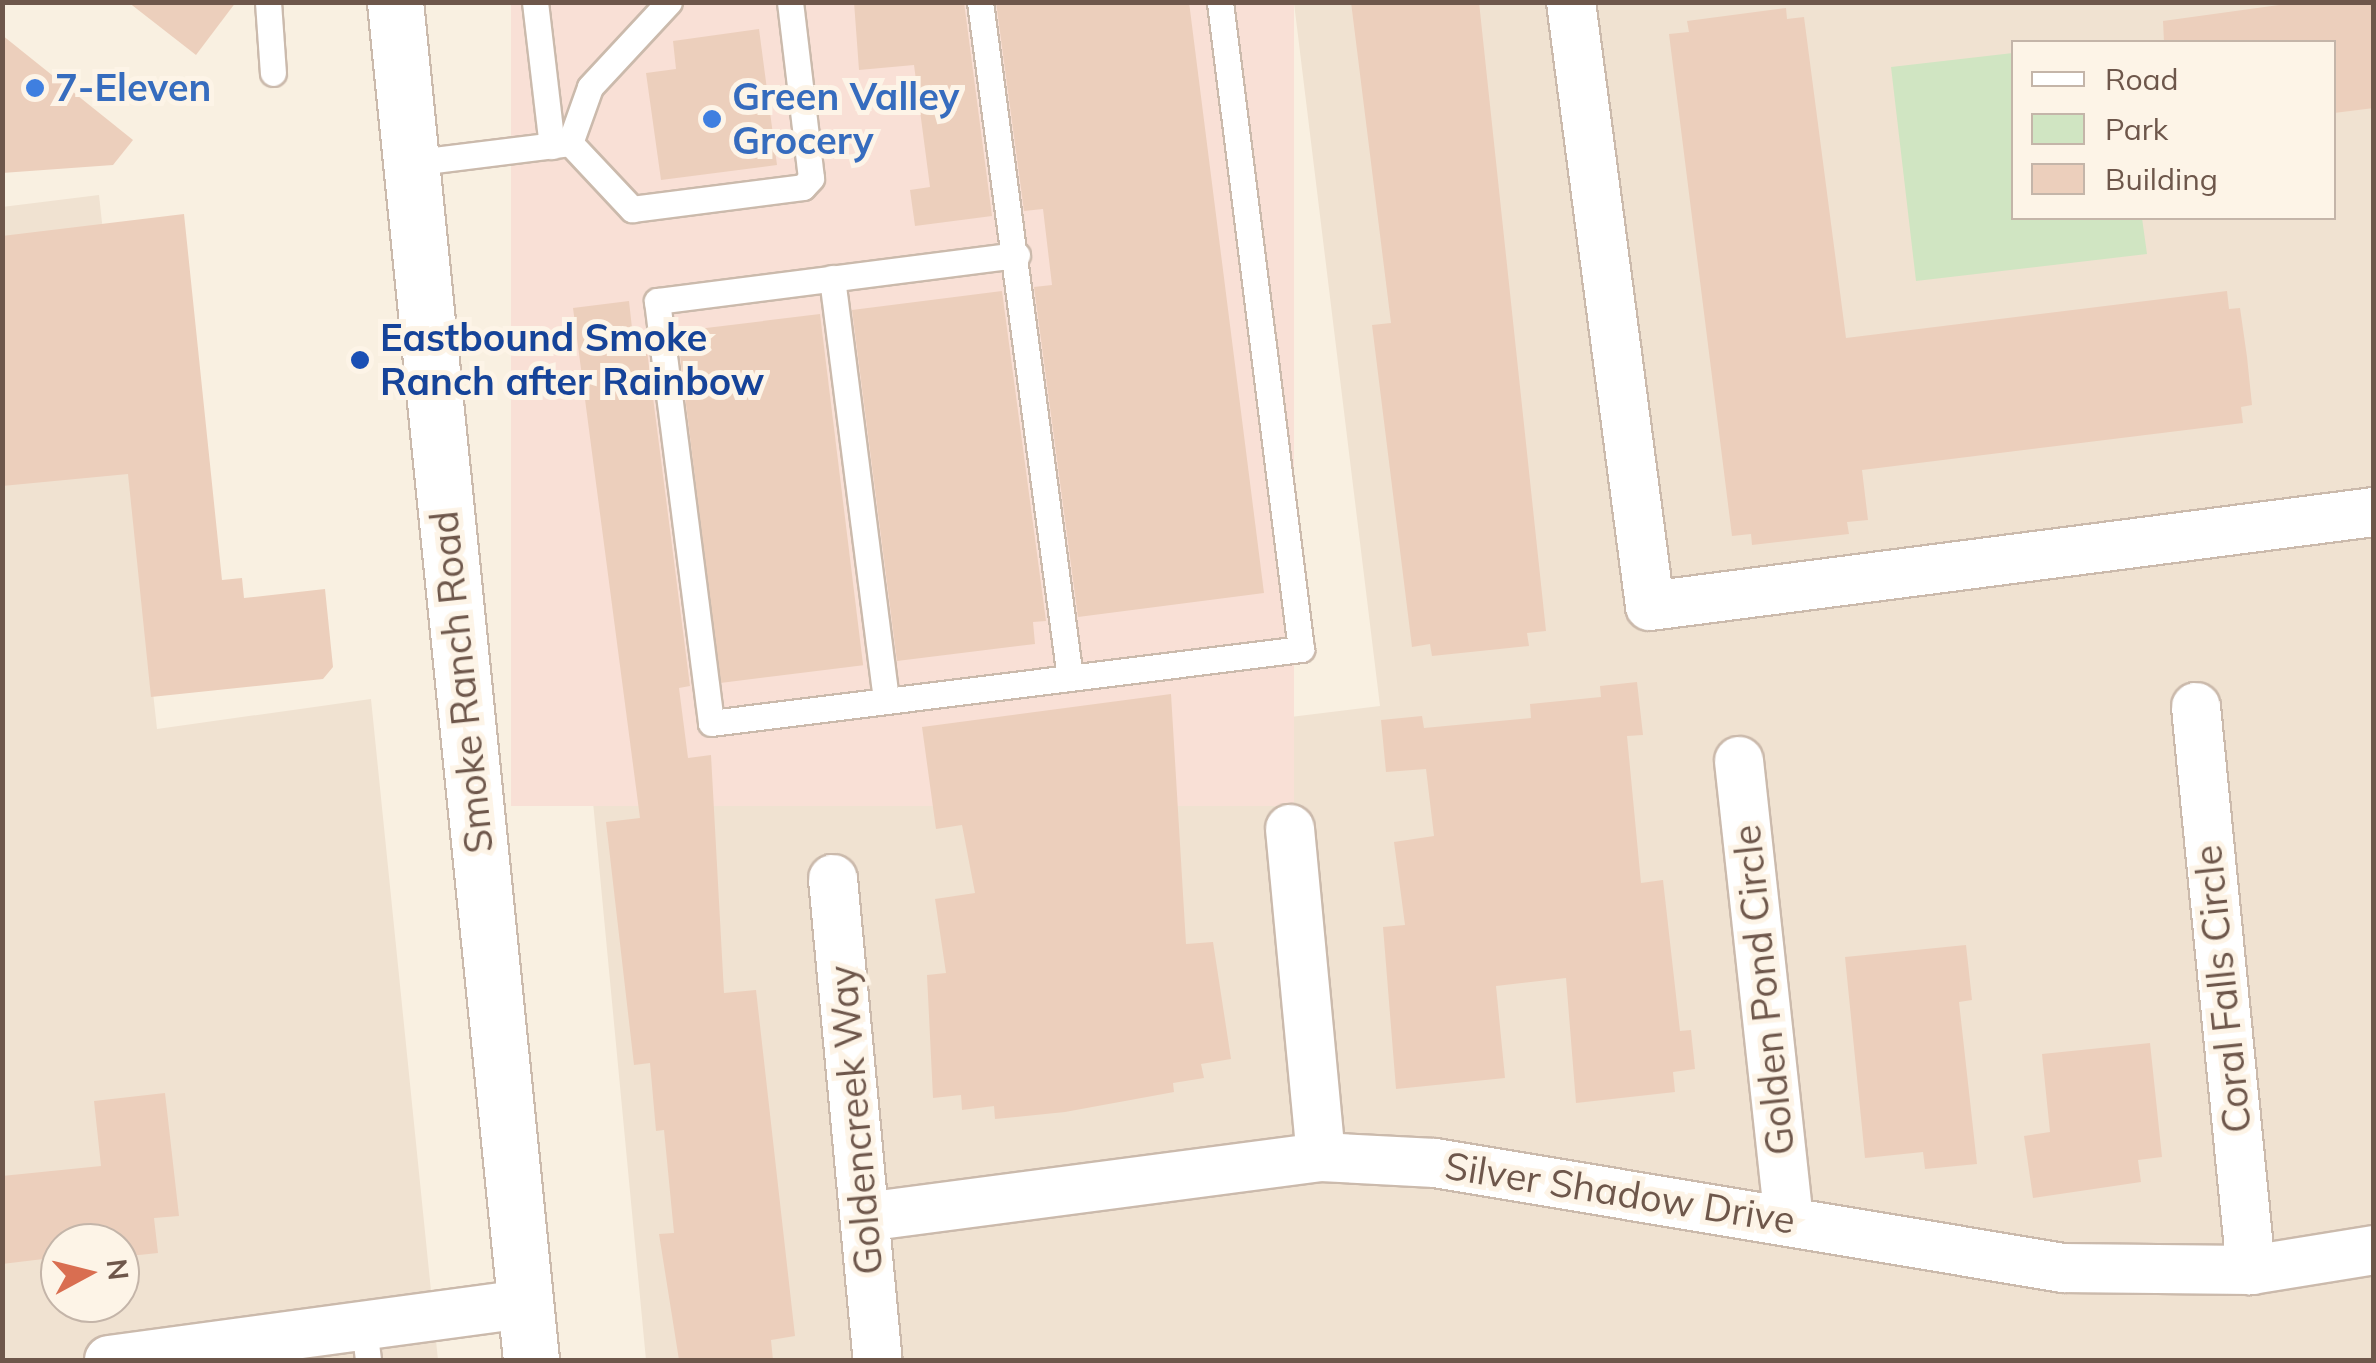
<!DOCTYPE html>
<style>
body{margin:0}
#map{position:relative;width:2376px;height:1363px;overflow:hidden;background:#f9f0e1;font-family:Mulish,sans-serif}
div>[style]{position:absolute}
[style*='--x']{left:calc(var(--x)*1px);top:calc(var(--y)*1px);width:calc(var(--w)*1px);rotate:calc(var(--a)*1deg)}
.residential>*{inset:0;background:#f0e2d1}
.commercial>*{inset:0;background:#f9e0d6;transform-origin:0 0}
.green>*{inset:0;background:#d0e5c2}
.building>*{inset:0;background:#eccfbc;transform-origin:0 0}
.roads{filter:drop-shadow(2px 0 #cbbaac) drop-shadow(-2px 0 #cbbaac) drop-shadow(0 2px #cbbaac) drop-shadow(0 -2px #cbbaac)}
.lane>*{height:25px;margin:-12.5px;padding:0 12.5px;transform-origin:12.5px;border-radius:12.5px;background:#fff}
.street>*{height:48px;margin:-24px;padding:0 24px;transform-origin:24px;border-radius:24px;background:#fff}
.secondary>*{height:55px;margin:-27.5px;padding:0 27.5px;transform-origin:27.5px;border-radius:27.5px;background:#fff}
.dots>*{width:28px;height:28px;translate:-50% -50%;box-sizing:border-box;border:5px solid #fdf4e7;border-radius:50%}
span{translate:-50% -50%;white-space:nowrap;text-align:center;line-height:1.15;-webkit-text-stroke:10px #fdf4e7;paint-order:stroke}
.shop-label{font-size:38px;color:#366cbe;font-weight:700}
.left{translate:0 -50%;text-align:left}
.transit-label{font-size:38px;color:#164399;font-weight:700}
.street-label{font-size:38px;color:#6e574b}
.frame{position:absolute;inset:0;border:5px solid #6e574b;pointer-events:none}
.legend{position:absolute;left:2011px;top:40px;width:325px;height:180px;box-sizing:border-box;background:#fdf4e7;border:2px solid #c4b5a9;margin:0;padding:12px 18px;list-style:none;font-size:30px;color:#6e574b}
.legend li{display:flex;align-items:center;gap:20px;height:50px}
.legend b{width:50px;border:2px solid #c4b5a9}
.north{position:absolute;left:40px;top:1223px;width:100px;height:100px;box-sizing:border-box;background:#fdf4e7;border:2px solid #c4b5a9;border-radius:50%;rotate:83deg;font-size:28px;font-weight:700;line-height:40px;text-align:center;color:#6e574b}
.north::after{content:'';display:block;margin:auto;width:35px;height:45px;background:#d96e51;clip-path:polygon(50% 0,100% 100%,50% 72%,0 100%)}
</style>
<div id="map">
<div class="residential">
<div style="clip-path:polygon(evenodd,1294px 3px,2373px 3px,2373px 1360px,646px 1360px,593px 802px,1380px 706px,1294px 3px,2014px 42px,2334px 42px,2334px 218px,2014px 218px,2014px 42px)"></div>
<div style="clip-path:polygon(evenodd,99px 195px,157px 729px,371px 699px,438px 1360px,3px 1360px,2px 207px,99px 195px,60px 1243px,120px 1243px,120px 1303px,60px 1303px,60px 1243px)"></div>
</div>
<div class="commercial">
<div style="left:511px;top:3px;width:783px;height:803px"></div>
</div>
<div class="green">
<div style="clip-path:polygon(2013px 53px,2014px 218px,2142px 218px,2147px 254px,1916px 281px,1891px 67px)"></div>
</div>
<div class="building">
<div style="clip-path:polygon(128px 2px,236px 2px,196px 55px)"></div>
<div style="clip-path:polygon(854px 2px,964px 2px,992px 216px,915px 226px,910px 190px,930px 187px,914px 65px,859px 70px)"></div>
<div style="clip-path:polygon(996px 2px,1189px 2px,1264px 593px,1078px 617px,1034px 287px,1052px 285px,1043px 209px,1024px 211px)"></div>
<div style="clip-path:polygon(1351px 2px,1479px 2px,1546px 631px,1527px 633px,1529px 646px,1432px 656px,1430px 644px,1412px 647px,1372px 325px,1391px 323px)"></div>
<div style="clip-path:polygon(2301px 2px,2374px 2px,2374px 108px,2334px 113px,2334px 42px,2164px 42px,2163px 21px)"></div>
<div style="clip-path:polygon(1786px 8px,1787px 19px,1804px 17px,1846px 338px,2227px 291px,2229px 309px,2240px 308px,2247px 357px,2252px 405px,2241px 407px,2243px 423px,1862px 470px,1868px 520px,1847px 522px,1849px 534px,1752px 545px,1751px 534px,1732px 536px,1669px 34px,1689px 32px,1687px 21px)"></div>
<div style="clip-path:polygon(759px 29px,777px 165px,661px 180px,646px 73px,676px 69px,673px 41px)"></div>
<div style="clip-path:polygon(2px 35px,133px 140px,113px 165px,2px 173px)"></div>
<div style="clip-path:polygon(184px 214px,222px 580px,242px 578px,244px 598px,325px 589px,333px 667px,323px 679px,151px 697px,128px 474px,2px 486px,2px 236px)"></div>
<div style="clip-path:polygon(1002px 291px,1046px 621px,1033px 622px,1035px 644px,897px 661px,852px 310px)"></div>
<div style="clip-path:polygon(629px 301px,633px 337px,645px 335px,690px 686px,679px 688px,688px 758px,711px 755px,724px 993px,756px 990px,795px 1336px,771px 1340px,773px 1360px,679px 1360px,659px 1234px,674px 1233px,664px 1130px,656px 1131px,650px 1063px,634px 1065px,606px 822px,640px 818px,573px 308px)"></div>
<div style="left:820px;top:314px;width:354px;height:144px;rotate:83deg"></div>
<div style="clip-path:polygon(1637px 682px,1643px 735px,1627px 736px,1641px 883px,1663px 880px,1680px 1031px,1691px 1030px,1695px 1069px,1673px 1072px,1675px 1092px,1576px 1103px,1566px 978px,1496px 986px,1505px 1078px,1396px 1089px,1383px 927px,1405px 925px,1394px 842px,1434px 836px,1426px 769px,1386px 772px,1381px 720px,1422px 716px,1424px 728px,1531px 718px,1530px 704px,1601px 697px,1600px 686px)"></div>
<div style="clip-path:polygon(1171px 694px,1186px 944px,1213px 942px,1231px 1059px,1201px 1064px,1204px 1078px,1173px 1083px,1174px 1092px,1065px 1112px,995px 1119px,994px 1106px,962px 1110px,961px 1095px,933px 1098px,927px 975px,946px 973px,935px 899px,975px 893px,962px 825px,936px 829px,922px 727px)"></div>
<div style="clip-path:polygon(1966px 945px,1972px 1000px,1959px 1002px,1977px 1164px,1925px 1169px,1923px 1152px,1865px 1158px,1845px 957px)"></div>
<div style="clip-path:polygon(2150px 1043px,2162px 1157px,2138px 1160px,2141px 1182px,2033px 1198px,2024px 1136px,2050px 1132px,2042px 1054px)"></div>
<div style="clip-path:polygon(165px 1093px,179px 1216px,154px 1218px,158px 1253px,120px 1257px,120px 1243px,60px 1243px,60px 1257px,2px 1264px,2px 1176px,101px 1166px,94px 1101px)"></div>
</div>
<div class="roads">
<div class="lane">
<div style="--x:268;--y:2;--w:71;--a:86"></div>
<div style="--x:535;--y:2;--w:145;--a:83.3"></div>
<div style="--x:980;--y:2;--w:682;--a:82.42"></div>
<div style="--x:570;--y:143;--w:91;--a:46.8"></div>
<div style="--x:632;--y:209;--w:172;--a:-7.3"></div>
<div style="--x:803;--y:187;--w:12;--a:-48"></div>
<div style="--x:811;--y:178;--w:177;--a:-96.8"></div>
<div style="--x:410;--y:163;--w:161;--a:-7.1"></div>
<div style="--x:570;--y:143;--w:59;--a:-70.3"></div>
<div style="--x:590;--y:87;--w:116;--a:-47.1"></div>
<div style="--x:1017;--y:255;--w:363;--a:172.7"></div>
<div style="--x:657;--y:301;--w:425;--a:82.7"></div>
<div style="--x:711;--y:723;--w:595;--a:-7.15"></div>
<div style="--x:1301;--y:649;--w:652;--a:-97.14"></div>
<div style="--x:832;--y:278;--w:426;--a:82.7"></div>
<div style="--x:364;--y:1327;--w:33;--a:83"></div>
</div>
<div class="street">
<div style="--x:1571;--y:2;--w:609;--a:82.55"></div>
<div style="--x:1650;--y:606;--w:730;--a:-7.4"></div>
<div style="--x:2196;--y:707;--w:566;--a:84.42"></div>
<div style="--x:1739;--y:761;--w:461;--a:83.8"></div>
<div style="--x:1290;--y:829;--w:329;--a:84.6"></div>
<div style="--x:833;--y:879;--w:483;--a:84.7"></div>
<div style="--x:865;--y:1217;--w:460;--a:-7.5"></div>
<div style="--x:1321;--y:1157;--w:114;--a:3"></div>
<div style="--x:1435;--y:1163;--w:637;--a:9.49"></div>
<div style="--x:2063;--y:1268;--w:188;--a:0.6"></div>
<div style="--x:2251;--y:1270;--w:125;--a:-9.2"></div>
<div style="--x:109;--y:1360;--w:420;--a:-7.7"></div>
</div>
<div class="secondary">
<div style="--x:395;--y:2;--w:1365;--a:84.28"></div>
</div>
</div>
<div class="dots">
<div style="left:35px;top:88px;background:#3f7fe0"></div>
<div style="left:712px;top:119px;background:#3f7fe0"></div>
<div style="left:360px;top:360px;background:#1a4fb4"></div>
</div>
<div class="shop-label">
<span class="left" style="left:55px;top:88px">7-Eleven</span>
<span class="left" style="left:732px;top:119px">Green Valley<br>Grocery</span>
</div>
<div class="transit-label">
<span class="left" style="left:380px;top:360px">Eastbound Smoke<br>Ranch after Rainbow</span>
</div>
<div class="street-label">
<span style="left:462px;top:682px;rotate:-96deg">Smoke Ranch Road</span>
<span style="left:2223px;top:989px;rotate:-96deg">Coral Falls Circle</span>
<span style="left:1764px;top:990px;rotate:-96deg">Golden Pond Circle</span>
<span style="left:856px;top:1120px;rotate:-95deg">Goldencreek Way</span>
<span style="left:1620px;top:1193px;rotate:9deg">Silver Shadow Drive</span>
</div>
<div class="frame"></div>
<ul class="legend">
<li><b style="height:12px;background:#fff"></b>Road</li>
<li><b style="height:28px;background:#d0e5c2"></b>Park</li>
<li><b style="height:28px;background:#eccfbc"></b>Building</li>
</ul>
<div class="north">N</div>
</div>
